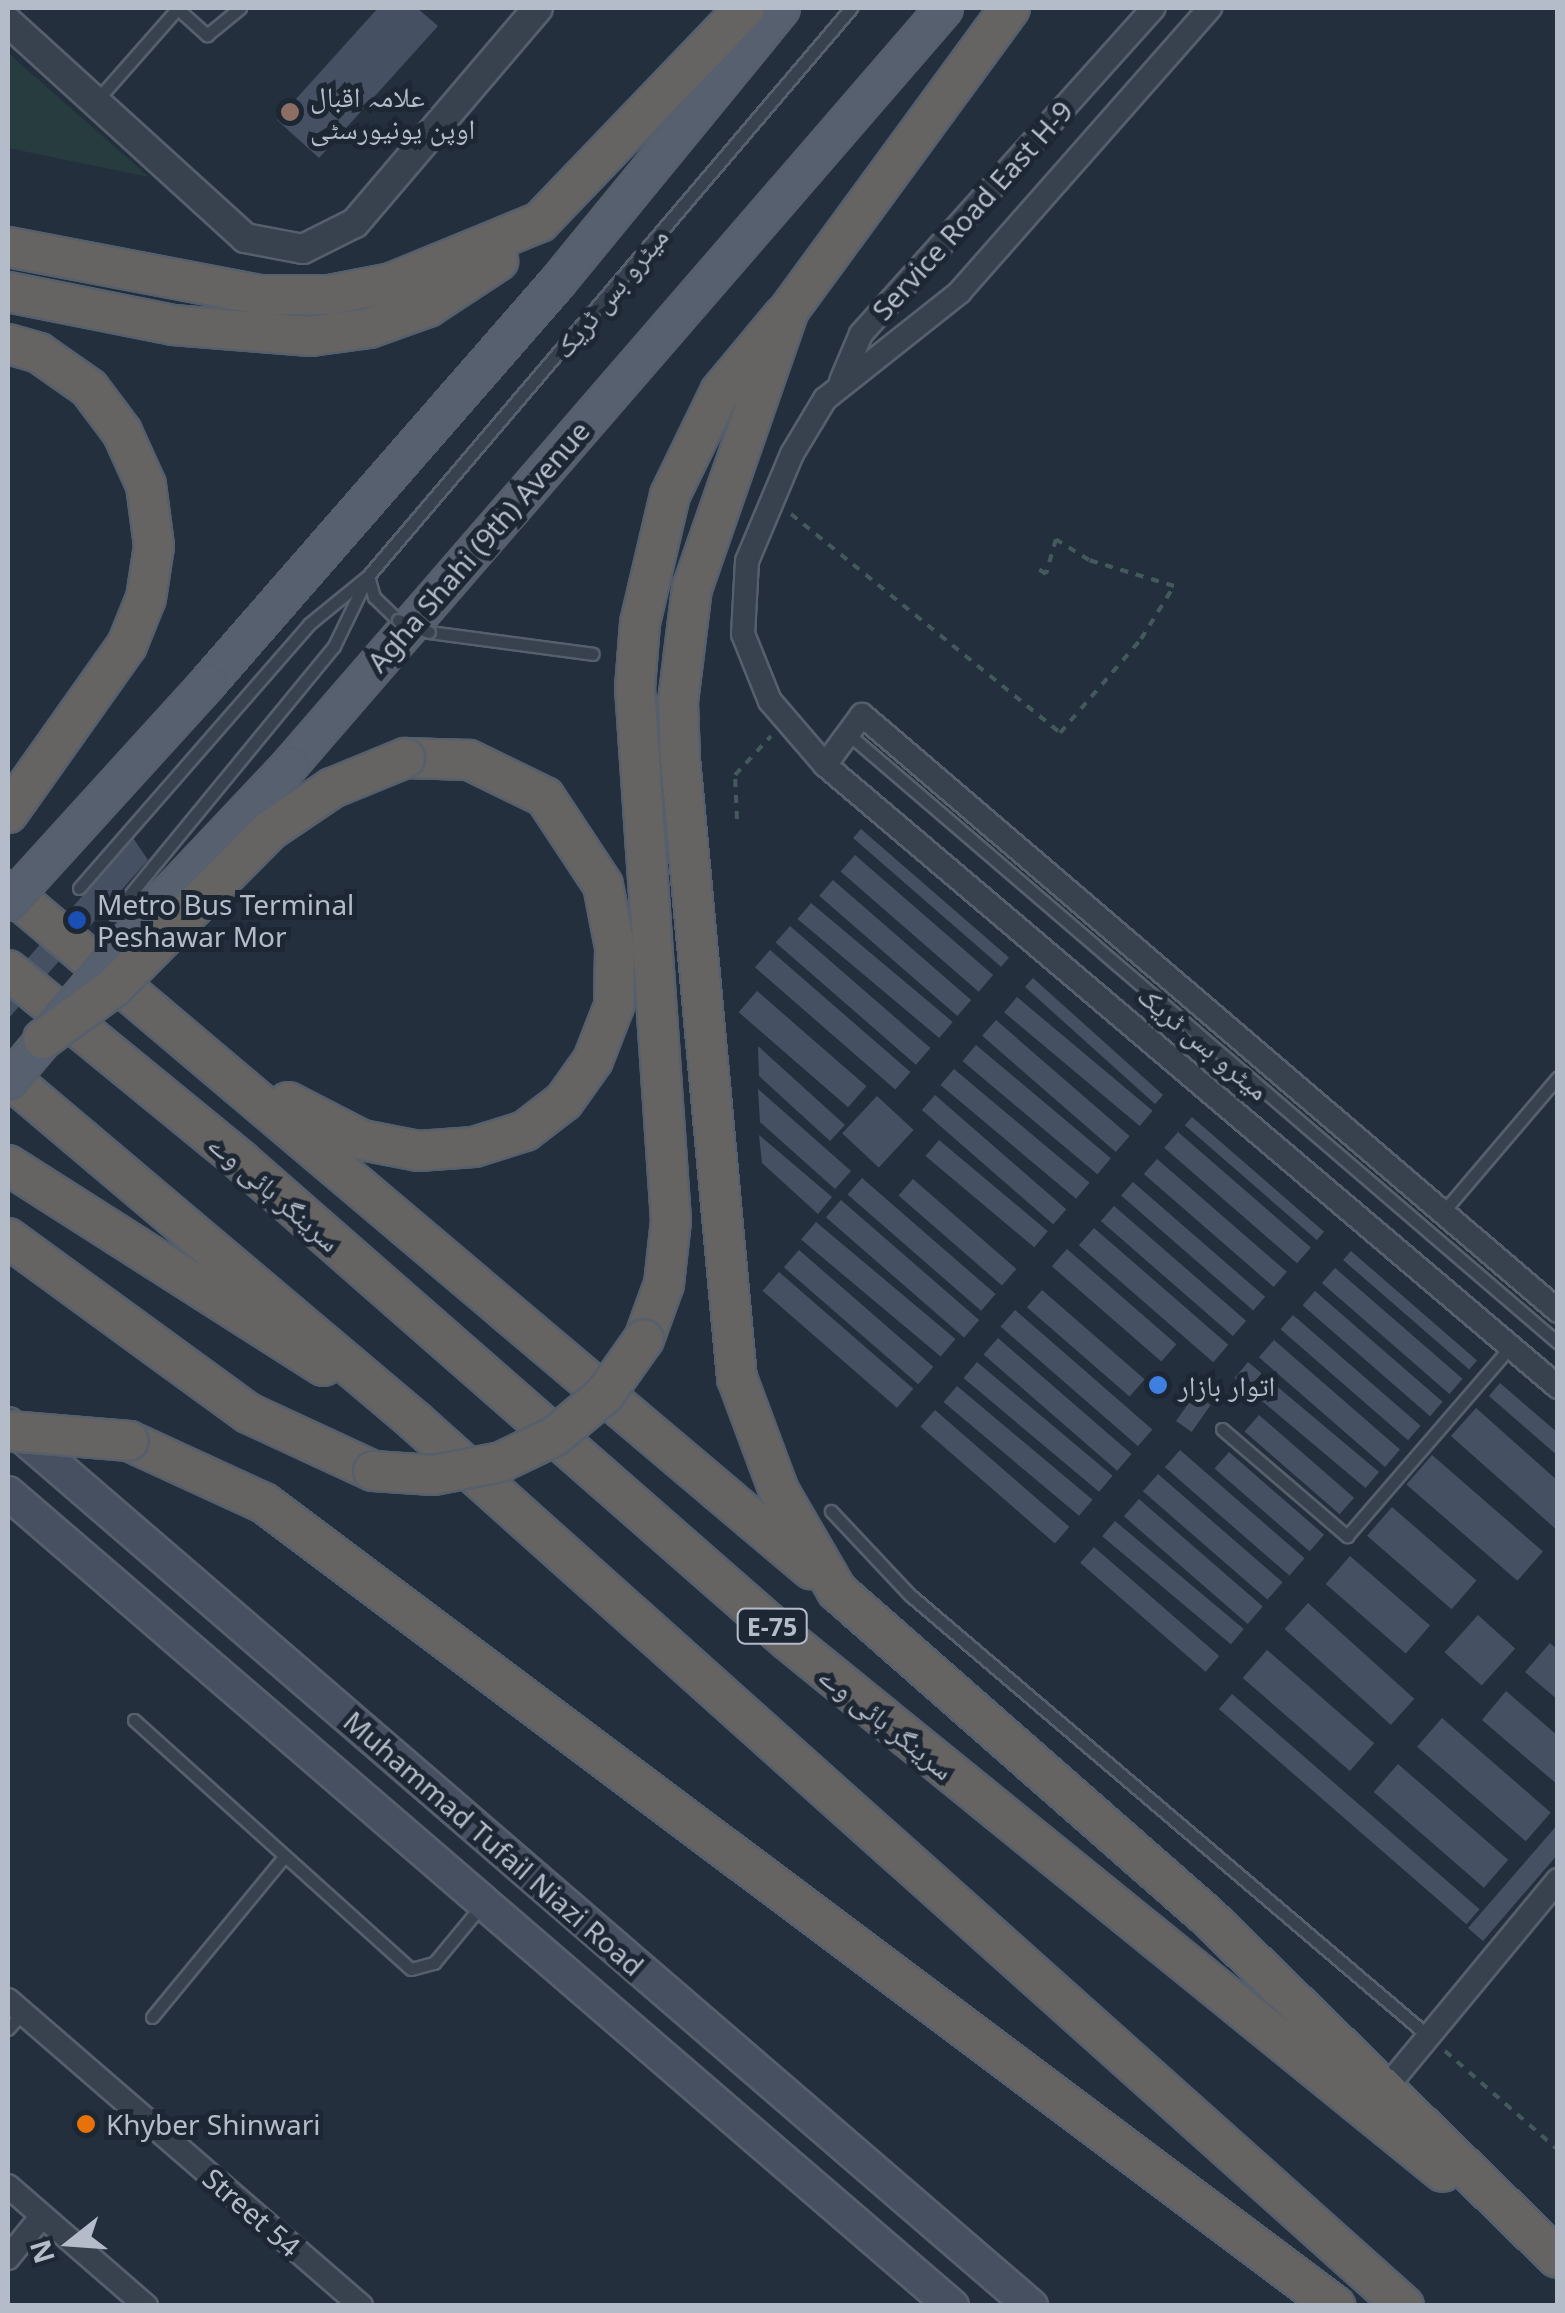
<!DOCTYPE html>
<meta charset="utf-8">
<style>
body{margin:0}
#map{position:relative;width:1565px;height:2313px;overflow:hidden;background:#242f3e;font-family:"Noto Sans","Noto Naskh Arabic",sans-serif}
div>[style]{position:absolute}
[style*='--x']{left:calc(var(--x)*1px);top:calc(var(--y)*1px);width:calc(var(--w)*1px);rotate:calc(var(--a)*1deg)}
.green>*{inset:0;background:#263c3f}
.building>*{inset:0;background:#455162;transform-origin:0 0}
.path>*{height:4px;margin-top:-2px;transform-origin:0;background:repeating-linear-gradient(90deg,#44595c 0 8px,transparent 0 16px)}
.roads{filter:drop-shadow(2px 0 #565f6c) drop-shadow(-2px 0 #565f6c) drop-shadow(0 2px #565f6c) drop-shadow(0 -2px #565f6c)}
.service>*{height:11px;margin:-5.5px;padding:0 5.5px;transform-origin:5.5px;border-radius:5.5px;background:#38414e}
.minor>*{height:22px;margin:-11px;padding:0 11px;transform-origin:11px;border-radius:11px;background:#38414e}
.tertiary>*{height:28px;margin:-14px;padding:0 14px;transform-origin:14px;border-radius:14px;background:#38414e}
.secondary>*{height:32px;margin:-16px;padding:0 16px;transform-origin:16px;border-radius:16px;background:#465061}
.primary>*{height:35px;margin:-17.5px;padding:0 17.5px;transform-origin:17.5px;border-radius:17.5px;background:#56606e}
.trunk>*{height:38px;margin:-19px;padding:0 19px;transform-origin:19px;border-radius:19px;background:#656462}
.bridges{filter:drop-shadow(2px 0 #565f6c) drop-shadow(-2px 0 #565f6c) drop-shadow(0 2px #565f6c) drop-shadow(0 -2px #565f6c)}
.service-bridge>*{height:11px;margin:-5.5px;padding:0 5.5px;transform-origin:5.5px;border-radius:5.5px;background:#38414e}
.primary-bridge>*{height:35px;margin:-17.5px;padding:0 17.5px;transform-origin:17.5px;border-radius:17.5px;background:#56606e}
.trunk-bridge>*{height:38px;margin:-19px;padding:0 19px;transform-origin:19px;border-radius:19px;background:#656462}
.dots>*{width:28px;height:28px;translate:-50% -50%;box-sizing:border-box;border:5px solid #1d2633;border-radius:50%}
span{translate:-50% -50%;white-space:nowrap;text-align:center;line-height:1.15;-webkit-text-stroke:10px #1d2633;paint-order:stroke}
.shield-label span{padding:2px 8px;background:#1d2633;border:2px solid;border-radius:8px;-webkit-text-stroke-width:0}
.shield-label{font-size:25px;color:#b4bcc9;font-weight:700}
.poi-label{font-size:28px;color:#b4bcc9}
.left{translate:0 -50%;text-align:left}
.street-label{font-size:28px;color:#b4bcc9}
.frame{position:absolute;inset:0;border:10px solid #b4bcc9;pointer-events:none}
.north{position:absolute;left:20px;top:2193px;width:100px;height:100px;-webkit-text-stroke:8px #1d2633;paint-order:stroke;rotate:253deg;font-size:28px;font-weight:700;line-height:40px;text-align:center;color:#b4bcc9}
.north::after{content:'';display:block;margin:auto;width:35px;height:45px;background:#b4bcc9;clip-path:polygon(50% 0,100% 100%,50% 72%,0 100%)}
</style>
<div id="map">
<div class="green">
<div style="clip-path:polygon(8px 53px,149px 177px,8px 148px)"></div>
</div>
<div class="building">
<div style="clip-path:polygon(378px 8px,417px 8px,438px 26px,319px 158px,277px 120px)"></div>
<div style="left:861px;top:829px;width:196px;height:12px;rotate:41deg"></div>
<div style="clip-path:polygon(133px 838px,148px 860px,8px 1019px,8px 981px)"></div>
<div style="left:855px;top:855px;width:183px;height:22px;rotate:41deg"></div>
<div style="left:833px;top:880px;width:183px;height:21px;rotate:41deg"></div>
<div style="left:811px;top:903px;width:185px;height:21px;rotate:40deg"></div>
<div style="left:790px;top:926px;width:186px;height:22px;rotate:41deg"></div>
<div style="left:770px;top:950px;width:186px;height:23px;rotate:41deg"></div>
<div style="left:1033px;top:978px;width:175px;height:12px;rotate:42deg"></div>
<div style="left:757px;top:991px;width:145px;height:28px;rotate:41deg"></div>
<div style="left:1017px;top:997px;width:177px;height:20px;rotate:40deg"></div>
<div style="left:996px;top:1020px;width:177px;height:21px;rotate:41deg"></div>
<div style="left:976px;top:1045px;width:176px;height:21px;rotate:40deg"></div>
<div style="clip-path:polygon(758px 1046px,845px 1125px,830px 1141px,759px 1076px)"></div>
<div style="left:954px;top:1069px;width:177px;height:21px;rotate:40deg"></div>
<div style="clip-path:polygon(758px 1089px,851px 1171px,835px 1189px,760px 1122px)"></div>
<div style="left:935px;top:1095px;width:174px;height:20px;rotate:41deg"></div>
<div style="left:877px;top:1096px;width:50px;height:51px;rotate:43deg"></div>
<div style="left:1192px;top:1117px;width:175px;height:11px;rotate:41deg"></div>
<div style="left:1178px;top:1132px;width:176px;height:21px;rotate:41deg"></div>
<div style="clip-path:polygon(759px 1135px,832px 1197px,818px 1214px,762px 1163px)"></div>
<div style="left:939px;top:1140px;width:142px;height:21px;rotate:40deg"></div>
<div style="left:1157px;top:1159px;width:172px;height:20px;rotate:41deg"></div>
<div style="left:862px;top:1178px;width:177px;height:22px;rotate:41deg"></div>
<div style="left:913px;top:1179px;width:137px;height:22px;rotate:41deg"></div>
<div style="left:1133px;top:1182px;width:175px;height:18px;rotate:41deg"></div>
<div style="left:841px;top:1200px;width:183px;height:23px;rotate:41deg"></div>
<div style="left:1114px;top:1206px;width:175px;height:20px;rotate:41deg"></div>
<div style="left:816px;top:1222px;width:182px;height:23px;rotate:40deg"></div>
<div style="left:1094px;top:1228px;width:178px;height:23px;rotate:41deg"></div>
<div style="left:1067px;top:1249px;width:145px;height:23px;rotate:41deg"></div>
<div style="left:799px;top:1250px;width:178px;height:23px;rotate:41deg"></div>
<div style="left:1351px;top:1251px;width:167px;height:12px;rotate:41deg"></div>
<div style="left:1335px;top:1268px;width:169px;height:20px;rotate:41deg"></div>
<div style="left:779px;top:1272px;width:178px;height:25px;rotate:41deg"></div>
<div style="left:1042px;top:1290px;width:136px;height:23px;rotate:41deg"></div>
<div style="left:1315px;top:1291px;width:169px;height:19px;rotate:41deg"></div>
<div style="left:1015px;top:1310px;width:182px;height:22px;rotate:41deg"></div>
<div style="left:1293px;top:1315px;width:169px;height:19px;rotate:41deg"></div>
<div style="left:998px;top:1338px;width:177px;height:22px;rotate:41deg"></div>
<div style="left:1274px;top:1340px;width:167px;height:23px;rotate:41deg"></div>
<div style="left:977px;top:1362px;width:177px;height:21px;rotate:40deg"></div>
<div style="left:1248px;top:1362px;width:171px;height:21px;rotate:40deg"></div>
<div style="clip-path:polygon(1500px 1383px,1558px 1433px,1558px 1456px,1489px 1396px)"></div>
<div style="left:957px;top:1386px;width:177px;height:21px;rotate:40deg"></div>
<div style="left:1195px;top:1394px;width:19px;height:33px;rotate:35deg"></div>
<div style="clip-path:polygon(1476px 1408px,1558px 1481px,1558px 1531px,1451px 1436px)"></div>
<div style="left:935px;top:1410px;width:178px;height:22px;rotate:41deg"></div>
<div style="left:1259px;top:1415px;width:126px;height:22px;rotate:41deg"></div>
<div style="left:1180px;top:1450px;width:165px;height:23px;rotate:41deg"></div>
<div style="left:1229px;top:1452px;width:126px;height:22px;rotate:41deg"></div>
<div style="left:1432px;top:1455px;width:147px;height:39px;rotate:41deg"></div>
<div style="left:1158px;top:1474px;width:165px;height:23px;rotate:41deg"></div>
<div style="left:1139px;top:1499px;width:164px;height:23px;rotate:41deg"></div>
<div style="left:1392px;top:1507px;width:112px;height:38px;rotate:41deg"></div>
<div style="left:1115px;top:1521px;width:168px;height:20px;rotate:40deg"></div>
<div style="left:1094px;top:1547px;width:166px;height:21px;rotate:41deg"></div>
<div style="left:1350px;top:1556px;width:106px;height:37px;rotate:41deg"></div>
<div style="left:1308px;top:1603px;width:143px;height:35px;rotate:42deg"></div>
<div style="left:1478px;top:1615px;width:50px;height:50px;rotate:42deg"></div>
<div style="clip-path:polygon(1550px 1643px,1558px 1650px,1558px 1700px,1525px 1672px)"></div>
<div style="left:1267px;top:1650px;width:142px;height:37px;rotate:41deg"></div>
<div style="clip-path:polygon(1506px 1691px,1558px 1736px,1558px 1785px,1482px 1720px)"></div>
<div style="left:1232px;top:1694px;width:328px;height:20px;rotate:41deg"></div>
<div style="left:1442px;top:1718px;width:144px;height:38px;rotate:41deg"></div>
<div style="left:1398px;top:1764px;width:146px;height:37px;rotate:41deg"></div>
<div style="clip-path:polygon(1558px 1824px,1558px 1854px,1483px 1941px,1468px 1928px)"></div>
</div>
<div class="path">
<div style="--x:791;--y:514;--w:347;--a:39.1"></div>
<div style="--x:1060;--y:733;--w:124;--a:-49.2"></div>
<div style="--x:1141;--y:639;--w:62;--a:-58.1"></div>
<div style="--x:1174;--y:586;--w:89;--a:-163"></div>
<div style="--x:1089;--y:560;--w:39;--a:-148"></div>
<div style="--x:1056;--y:539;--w:36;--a:106"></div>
<div style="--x:1046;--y:574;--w:11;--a:-146"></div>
<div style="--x:737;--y:819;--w:44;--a:-92.6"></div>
<div style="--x:735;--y:775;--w:53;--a:-47.3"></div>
<div style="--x:1445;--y:2051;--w:150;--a:41.2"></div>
</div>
<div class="roads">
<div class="service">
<div style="--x:179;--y:10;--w:38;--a:42"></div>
<div style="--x:207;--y:35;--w:43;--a:-39.3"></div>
<div style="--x:97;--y:100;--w:123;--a:-48.6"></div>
<div style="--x:368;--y:576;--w:22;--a:74"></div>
<div style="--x:374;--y:597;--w:33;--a:44"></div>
<div style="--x:429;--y:632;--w:165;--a:7.6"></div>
<div style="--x:853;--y:738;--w:929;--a:40.63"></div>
<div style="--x:79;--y:888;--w:350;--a:-48.9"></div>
<div style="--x:309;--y:624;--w:76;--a:-39.1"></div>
<div style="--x:368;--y:576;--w:746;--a:-49.62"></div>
<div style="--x:114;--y:914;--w:347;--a:-50.6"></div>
<div style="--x:334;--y:646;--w:73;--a:-64.1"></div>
<div style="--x:1443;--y:1212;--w:177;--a:-49.6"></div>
<div style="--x:1222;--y:1429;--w:165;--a:40.6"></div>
<div style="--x:1347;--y:1536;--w:250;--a:-49.2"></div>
<div style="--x:831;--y:1511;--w:115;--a:46.8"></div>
<div style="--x:910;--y:1595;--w:679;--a:40.4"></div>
<div style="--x:134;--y:1720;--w:372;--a:42"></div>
<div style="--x:411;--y:1969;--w:24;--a:-15"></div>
<div style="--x:434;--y:1963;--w:74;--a:-50.5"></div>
<div style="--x:152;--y:2017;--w:206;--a:-50.5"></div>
<div style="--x:8;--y:2029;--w:21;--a:-49"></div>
</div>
<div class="minor">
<div style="--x:1210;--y:8;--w:378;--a:131.4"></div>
<div style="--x:960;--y:292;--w:172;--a:141.6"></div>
<div style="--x:825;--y:399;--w:64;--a:121"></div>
<div style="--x:792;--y:454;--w:116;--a:112.8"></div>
<div style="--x:747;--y:561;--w:73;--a:93.1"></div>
<div style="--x:743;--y:634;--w:72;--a:68.1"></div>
<div style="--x:770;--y:701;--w:84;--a:49.3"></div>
<div style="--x:825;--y:765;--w:961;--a:40.32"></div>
<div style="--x:841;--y:381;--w:51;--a:-66.9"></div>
<div style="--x:861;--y:334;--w:438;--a:-48.1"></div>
<div style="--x:825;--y:765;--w:62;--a:-53.5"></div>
<div style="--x:862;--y:715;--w:916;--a:40.57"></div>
<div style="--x:8;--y:2000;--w:467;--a:40.9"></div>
<div style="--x:1385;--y:2089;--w:271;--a:-50.4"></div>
<div style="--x:8;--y:2186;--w:183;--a:41"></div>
<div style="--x:8;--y:2258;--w:54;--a:-51"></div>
</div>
<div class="tertiary">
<div style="--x:8;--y:22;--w:321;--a:42.3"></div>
<div style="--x:245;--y:238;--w:59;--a:10.7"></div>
<div style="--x:303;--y:249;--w:58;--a:-26.6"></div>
<div style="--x:355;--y:223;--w:282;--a:-49.6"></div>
</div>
<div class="secondary">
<div style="--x:8;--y:1424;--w:1351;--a:40.77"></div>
<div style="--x:8;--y:1493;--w:1246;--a:40.74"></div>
</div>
<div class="primary">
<div style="--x:207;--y:683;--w:531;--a:-48.9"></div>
<div style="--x:556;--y:283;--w:355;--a:-50.7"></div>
<div style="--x:289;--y:765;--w:1001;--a:-49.13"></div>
</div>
<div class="trunk">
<div style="--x:1010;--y:8;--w:374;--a:126.2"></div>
<div style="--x:789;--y:310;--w:294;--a:109.2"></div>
<div style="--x:692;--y:588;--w:115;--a:97"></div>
<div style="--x:678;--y:702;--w:56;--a:88"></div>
<div style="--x:680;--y:758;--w:623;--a:84.75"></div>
<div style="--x:737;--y:1378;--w:121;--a:69.6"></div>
<div style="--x:779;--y:1491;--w:116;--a:59.9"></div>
<div style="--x:837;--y:1591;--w:492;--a:41.3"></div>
<div style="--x:1207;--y:1916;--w:489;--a:44.3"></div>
<div style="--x:8;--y:247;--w:257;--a:10.8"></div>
<div style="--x:260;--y:295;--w:70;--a:0"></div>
<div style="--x:330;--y:295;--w:62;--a:-11.1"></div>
<div style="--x:391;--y:283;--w:161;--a:-22.3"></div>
<div style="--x:540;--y:222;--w:296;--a:-46.2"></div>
<div style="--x:8;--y:292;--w:168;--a:11.3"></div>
<div style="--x:173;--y:325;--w:138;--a:4.6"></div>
<div style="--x:311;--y:336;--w:59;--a:-7.9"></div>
<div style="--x:369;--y:328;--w:63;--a:-19.6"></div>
<div style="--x:428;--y:307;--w:84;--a:-33.3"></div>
<div style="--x:8;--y:344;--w:32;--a:16"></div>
<div style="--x:39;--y:353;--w:61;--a:35"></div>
<div style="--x:89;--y:388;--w:55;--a:53.1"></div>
<div style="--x:122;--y:432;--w:58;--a:65.6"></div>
<div style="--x:146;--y:485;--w:62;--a:82.5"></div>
<div style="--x:154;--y:546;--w:53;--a:98.7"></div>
<div style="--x:146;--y:598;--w:51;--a:112"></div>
<div style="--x:127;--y:645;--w:206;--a:125.3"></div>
<div style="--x:8;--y:890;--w:1052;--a:40.22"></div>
<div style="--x:8;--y:970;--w:301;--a:39.3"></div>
<div style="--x:241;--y:1161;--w:728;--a:41.22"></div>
<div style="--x:789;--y:1641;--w:842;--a:39.07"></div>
<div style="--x:8;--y:1077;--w:533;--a:40.2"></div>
<div style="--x:415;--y:1421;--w:1327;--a:41.82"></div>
<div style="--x:288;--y:1102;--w:83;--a:27.2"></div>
<div style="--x:362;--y:1140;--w:57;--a:11.1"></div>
<div style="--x:418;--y:1151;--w:56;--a:-4.1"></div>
<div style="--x:474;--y:1147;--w:53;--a:-17.4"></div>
<div style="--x:525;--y:1131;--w:49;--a:-37.6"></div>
<div style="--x:564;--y:1101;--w:50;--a:-54.7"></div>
<div style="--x:593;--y:1060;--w:58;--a:-68.7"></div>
<div style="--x:614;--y:1006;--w:59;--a:-89"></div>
<div style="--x:615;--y:947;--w:63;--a:-101"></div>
<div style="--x:603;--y:885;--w:105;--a:-123.4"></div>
<div style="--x:545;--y:797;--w:85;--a:-154"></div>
<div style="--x:469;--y:760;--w:64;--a:-178.2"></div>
<div style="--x:8;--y:1165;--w:374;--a:32.5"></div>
<div style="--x:8;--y:1238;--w:297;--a:36.1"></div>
<div style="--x:248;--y:1413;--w:138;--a:24.9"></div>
<div style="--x:644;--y:1339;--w:59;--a:-70"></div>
<div style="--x:664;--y:1284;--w:63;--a:-83.7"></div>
<div style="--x:671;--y:1221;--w:534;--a:-93.86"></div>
<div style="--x:635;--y:688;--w:65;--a:-85.6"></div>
<div style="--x:640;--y:623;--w:131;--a:-76.8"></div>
<div style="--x:670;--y:495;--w:114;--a:-64.1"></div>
<div style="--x:720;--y:392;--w:100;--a:-50.3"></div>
<div style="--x:129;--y:1441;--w:149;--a:24.7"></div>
<div style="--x:264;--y:1503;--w:1339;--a:36.86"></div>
</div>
</div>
<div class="bridges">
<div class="service-bridge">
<div style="--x:398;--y:620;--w:33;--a:21"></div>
</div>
<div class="primary-bridge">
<div style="--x:8;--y:902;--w:296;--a:-47.7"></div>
<div style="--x:8;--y:1081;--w:233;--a:-49.7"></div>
<div style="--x:159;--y:903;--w:190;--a:-46.7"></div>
</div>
<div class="trunk-bridge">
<div style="--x:43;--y:1039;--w:87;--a:-36.1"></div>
<div style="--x:113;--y:988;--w:223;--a:-45.2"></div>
<div style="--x:270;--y:830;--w:75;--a:-34.1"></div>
<div style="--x:332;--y:788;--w:79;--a:-22.3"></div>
<div style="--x:8;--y:1431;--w:121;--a:4.7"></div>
<div style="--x:373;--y:1471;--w:60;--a:3.8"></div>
<div style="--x:433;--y:1475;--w:69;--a:-10.8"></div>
<div style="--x:501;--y:1462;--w:60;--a:-25.7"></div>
<div style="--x:555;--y:1436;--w:65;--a:-40"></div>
<div style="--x:605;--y:1394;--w:67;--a:-54.7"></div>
</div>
</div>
<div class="dots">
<div style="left:290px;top:112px;background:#8d6e63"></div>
<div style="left:77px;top:920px;background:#1a4fb4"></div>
<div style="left:1158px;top:1385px;background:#3f7fe0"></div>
<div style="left:86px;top:2124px;background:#e8710a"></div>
</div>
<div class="shield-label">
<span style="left:772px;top:1626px">E-75</span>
</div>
<div class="poi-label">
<span class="left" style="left:310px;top:112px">علامہ اقبال<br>اوپن یونیورسٹی</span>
<span class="left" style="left:97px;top:920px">Metro Bus Terminal<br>Peshawar Mor</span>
<span class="left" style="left:1178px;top:1385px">اتوار بازار</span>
<span class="left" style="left:106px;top:2124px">Khyber Shinwari</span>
</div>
<div class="street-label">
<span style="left:972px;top:210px;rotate:-48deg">Service Road East H-9</span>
<span style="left:610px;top:292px;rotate:-50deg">میٹرو بس ٹریک</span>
<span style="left:478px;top:546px;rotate:-49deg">Agha Shahi (9th) Avenue</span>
<span style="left:1204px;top:1042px;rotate:40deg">میٹرو بس ٹریک</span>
<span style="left:275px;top:1192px;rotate:41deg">سرینگر ہائی وے</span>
<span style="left:887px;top:1722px;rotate:39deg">سرینگر ہائی وے</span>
<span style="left:494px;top:1843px;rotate:41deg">Muhammad Tufail Niazi Road</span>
<span style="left:252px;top:2212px;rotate:41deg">Street 54</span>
</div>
<div class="frame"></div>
<div class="north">N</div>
</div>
